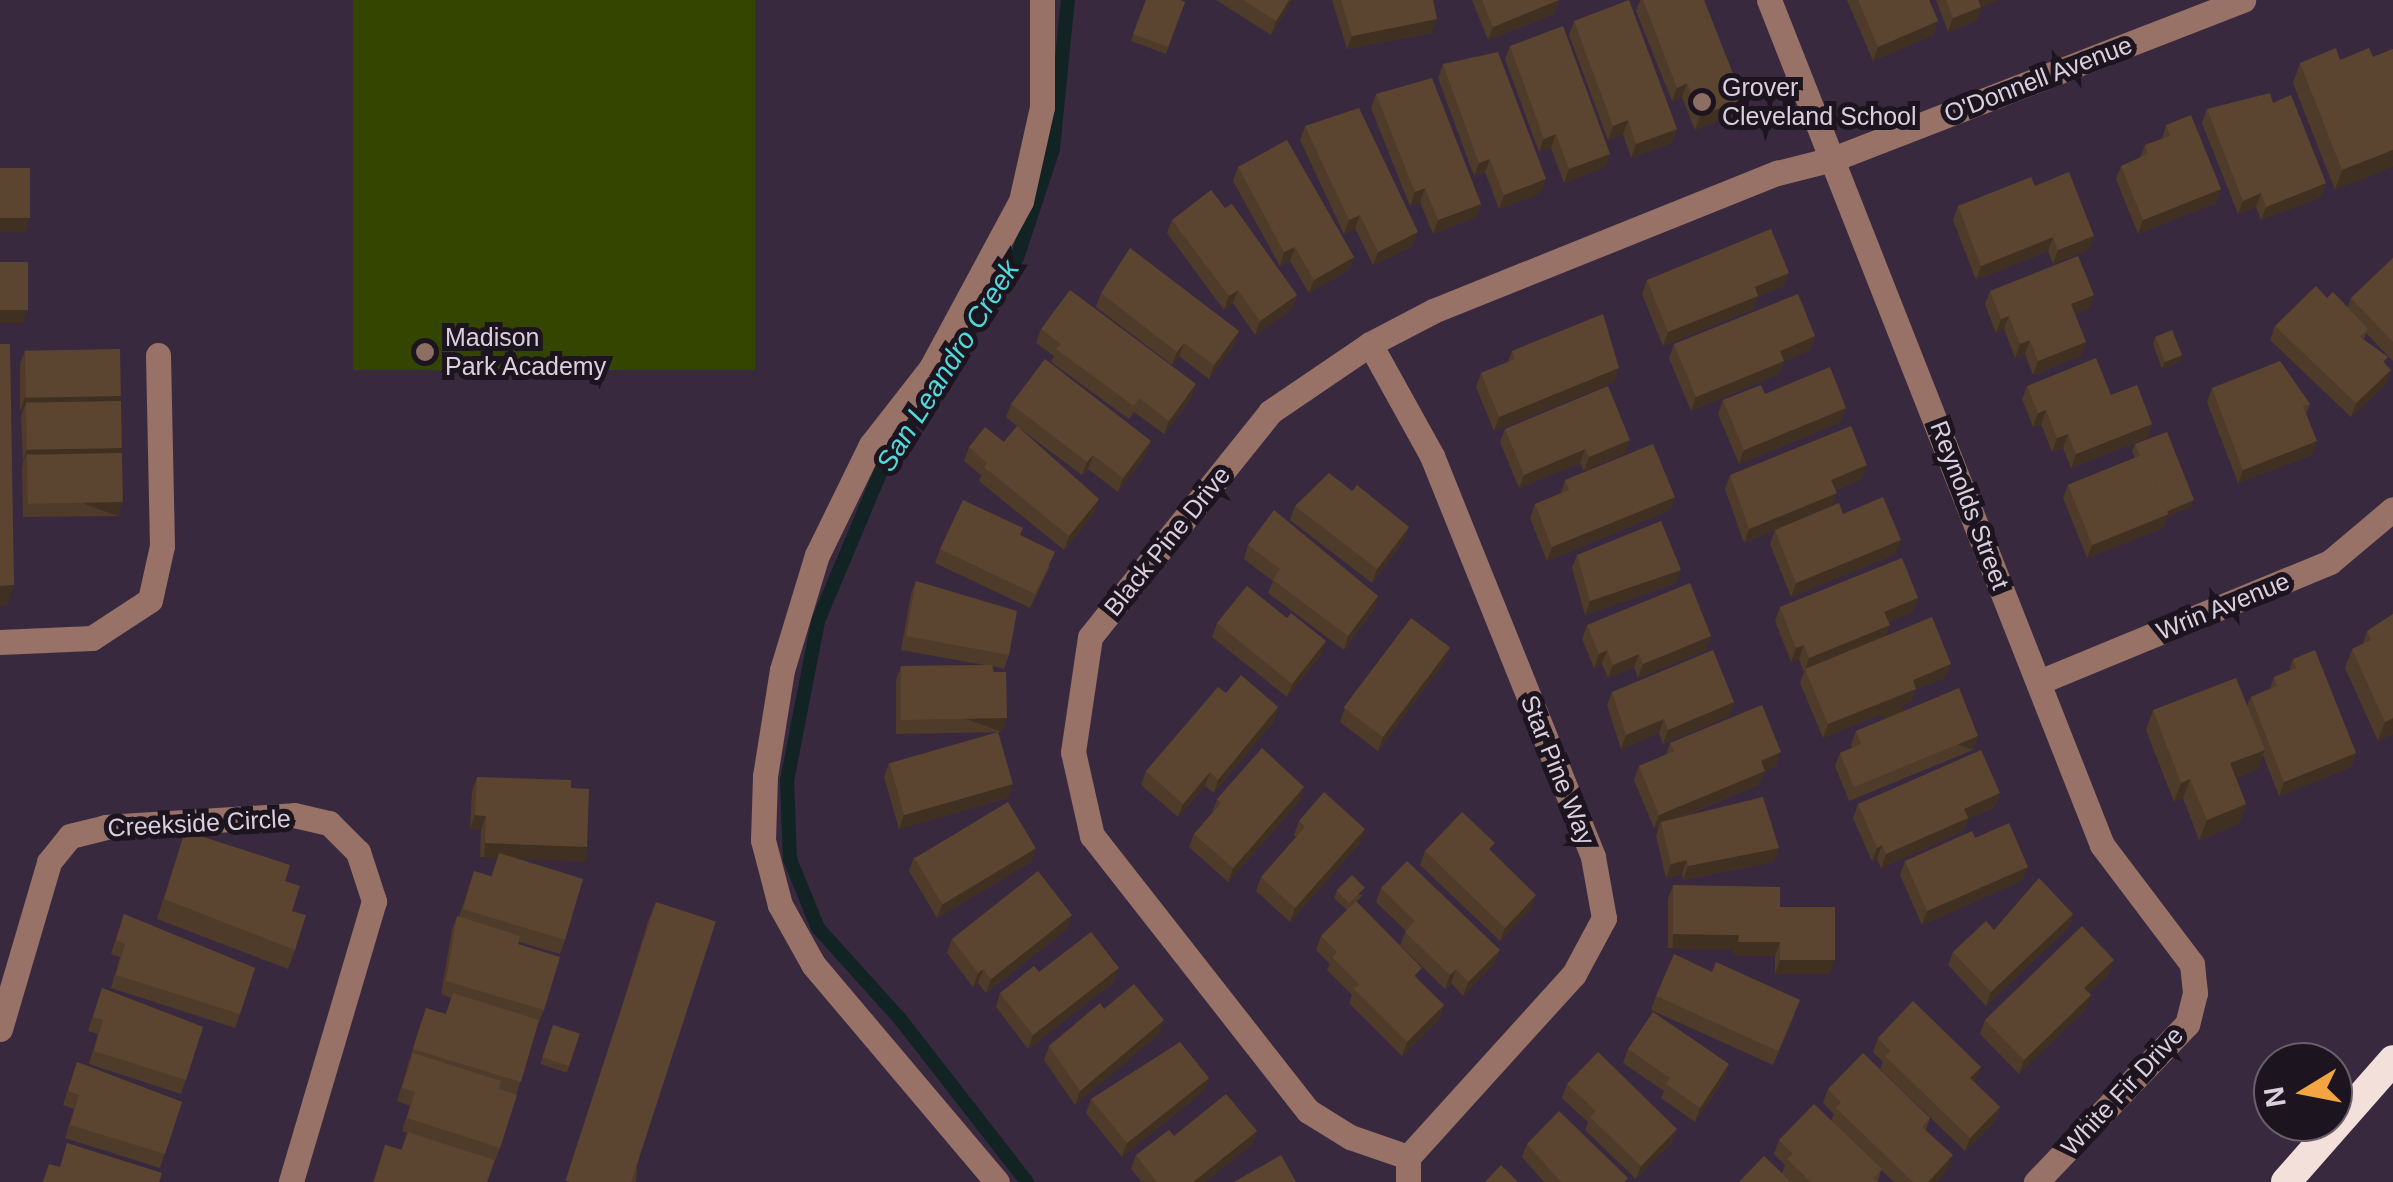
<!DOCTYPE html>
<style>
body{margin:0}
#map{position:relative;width:2393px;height:1182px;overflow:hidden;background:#39293f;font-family:Arial,sans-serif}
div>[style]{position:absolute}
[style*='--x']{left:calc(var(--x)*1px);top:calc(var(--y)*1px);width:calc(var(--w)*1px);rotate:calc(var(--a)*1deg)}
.green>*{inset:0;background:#344500;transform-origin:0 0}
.stream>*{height:14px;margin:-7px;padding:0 7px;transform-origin:7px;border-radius:7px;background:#112323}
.minor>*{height:25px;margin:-12.5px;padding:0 12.5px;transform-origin:12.5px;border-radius:12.5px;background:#987167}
.highway>*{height:30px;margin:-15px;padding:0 15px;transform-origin:15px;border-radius:15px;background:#f4e0db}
.wall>*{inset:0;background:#4f3b29;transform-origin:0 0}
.shaded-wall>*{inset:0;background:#403022;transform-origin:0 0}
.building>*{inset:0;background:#5c4530;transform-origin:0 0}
.dots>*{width:28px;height:28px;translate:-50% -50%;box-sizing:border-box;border:5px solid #1c151f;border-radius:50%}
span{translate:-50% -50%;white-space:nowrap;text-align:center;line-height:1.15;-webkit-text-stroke:10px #1c151f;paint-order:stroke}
.street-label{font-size:25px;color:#dacfde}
.poi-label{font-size:25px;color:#dacfde}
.left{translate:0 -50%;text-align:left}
.water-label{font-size:28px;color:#4fdadc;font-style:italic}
.north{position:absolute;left:2253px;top:1042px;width:100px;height:100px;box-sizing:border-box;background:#1c151f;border:2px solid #685f6b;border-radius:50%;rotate:260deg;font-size:28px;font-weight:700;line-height:40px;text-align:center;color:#dacfde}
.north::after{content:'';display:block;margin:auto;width:35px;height:45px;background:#f2a541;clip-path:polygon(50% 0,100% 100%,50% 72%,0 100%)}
</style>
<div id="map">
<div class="green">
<div style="left:353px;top:0;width:402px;height:370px"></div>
</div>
<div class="stream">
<div style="--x:1027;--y:1182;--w:207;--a:-127.9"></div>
<div style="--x:900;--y:1019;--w:122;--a:-132"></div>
<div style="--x:818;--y:928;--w:74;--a:-112.1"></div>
<div style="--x:790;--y:859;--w:78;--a:-92.2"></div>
<div style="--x:787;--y:781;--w:163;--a:-79"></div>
<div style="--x:818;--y:621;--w:170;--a:-67.2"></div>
<div style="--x:884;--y:464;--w:245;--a:-57.2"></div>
<div style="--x:1017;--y:258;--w:115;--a:-71.7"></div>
<div style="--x:1053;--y:149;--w:150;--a:-84.3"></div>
</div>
<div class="minor">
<div style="--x:1769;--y:0;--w:908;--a:68.49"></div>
<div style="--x:2102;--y:845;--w:149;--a:52.9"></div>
<div style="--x:2192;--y:964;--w:29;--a:84"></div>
<div style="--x:2195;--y:993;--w:32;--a:104"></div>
<div style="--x:2187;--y:1024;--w:219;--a:133.7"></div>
<div style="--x:1370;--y:344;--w:128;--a:61"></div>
<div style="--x:1432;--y:456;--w:432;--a:68.1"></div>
<div style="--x:1593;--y:857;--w:62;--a:79.8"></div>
<div style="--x:1604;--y:918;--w:64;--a:118.2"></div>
<div style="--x:1574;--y:974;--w:247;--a:132.2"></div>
<div style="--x:0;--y:642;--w:92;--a:-2.5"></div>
<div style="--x:92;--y:638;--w:69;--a:-33.2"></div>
<div style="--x:150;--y:600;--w:55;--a:-77.5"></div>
<div style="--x:162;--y:546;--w:191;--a:-91.2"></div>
<div style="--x:2039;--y:682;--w:315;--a:-22.4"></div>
<div style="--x:2330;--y:562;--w:82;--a:-40.1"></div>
<div style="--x:0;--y:1029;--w:174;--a:-73.6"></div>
<div style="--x:49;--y:862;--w:33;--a:-51"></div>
<div style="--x:70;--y:836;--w:36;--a:-14"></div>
<div style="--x:105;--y:827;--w:189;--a:-3.6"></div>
<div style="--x:294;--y:815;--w:36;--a:13"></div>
<div style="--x:329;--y:823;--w:41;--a:45"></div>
<div style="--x:358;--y:852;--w:52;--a:71.9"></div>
<div style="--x:374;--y:901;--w:293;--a:106.5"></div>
<div style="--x:1408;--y:1157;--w:61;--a:-161"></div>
<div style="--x:1350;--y:1137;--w:49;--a:-148.2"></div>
<div style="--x:1308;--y:1111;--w:350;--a:-128.1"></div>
<div style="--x:1092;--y:836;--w:86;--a:-102.7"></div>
<div style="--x:1073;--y:752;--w:116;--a:-81.6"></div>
<div style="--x:1090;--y:637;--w:288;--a:-51.3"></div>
<div style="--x:1270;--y:412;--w:121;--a:-34.2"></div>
<div style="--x:1370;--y:344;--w:71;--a:-27.6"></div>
<div style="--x:1433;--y:311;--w:371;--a:-21.9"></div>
<div style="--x:1777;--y:173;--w:58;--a:-14"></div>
<div style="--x:1833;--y:159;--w:440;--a:-21.2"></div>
<div style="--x:997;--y:1182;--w:285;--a:-130.2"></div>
<div style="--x:813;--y:964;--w:68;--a:-119.2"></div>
<div style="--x:780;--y:905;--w:67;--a:-104.7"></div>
<div style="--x:763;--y:840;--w:64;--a:-88.2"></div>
<div style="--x:765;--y:776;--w:107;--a:-80.9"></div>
<div style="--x:782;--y:670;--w:120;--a:-73.1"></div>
<div style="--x:817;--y:555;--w:123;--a:-63.9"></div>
<div style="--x:871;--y:445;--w:98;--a:-52.1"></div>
<div style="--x:931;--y:368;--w:190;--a:-61.7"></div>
<div style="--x:1021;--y:201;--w:96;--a:-77.4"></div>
<div style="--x:1042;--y:107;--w:107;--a:-90"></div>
<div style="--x:1408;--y:1182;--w:25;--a:-90"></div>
</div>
<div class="highway">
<div style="--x:2286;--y:1182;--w:162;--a:-48.7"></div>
</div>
<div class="wall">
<div style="clip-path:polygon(1146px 0,1185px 2px,1166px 54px,1131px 41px)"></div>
<div style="clip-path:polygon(1216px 0,1292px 0,1271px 35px)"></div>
<div style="clip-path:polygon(1332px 0,1433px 0,1432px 33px,1347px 49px)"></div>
<div style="clip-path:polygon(1472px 0,1559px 0,1554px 14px,1488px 40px)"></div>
<div style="clip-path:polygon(1640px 0,1704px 0,1738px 113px,1695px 130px,1682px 97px,1672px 101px,1636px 11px)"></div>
<div style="clip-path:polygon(1847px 0,1929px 0,1938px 21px,1933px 35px,1873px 61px)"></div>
<div style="clip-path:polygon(1936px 0,1999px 0,1981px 7px,1976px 21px,1948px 32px)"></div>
<div style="clip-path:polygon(1574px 21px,1677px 129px,1672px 143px,1631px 158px,1623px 134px,1608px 140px,1569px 35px)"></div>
<div style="clip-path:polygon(1510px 46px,1610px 154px,1605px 167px,1564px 183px,1551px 148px,1539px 152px,1505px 59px)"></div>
<div style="clip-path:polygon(2393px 49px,2335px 190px,2293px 83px,2300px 63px,2373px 57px)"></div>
<div style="clip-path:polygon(1443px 64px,1541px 193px,1499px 209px,1485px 172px,1474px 176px,1438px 78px)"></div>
<div style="clip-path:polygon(1376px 94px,1481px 204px,1476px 217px,1433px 234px,1420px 202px,1410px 206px,1371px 108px)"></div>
<div style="clip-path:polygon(2273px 103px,2326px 183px,2321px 197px,2261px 220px,2256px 207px,2238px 214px,2202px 123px,2207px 109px)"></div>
<div style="clip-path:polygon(2166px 125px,2221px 189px,2216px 203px,2138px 234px,2116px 179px,2121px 166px,2140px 158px,2145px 145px,2162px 139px)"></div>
<div style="clip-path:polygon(1305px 126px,1413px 246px,1373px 265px,1355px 228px,1344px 234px,1300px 140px)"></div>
<div style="clip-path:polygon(1238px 167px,1354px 257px,1349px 270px,1309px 293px,1290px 261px,1280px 266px,1233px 181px)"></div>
<div style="clip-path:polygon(2035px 186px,2089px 249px,2053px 264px,2048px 251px,1976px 280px,1953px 220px,1958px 206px)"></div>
<div style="clip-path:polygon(1172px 220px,1297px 295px,1292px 309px,1255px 335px,1233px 303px,1224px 310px,1167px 233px)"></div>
<div style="clip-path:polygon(2393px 258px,2393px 361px,2366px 333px,2364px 340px,2386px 364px,2386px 384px,2351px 417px,2270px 340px,2275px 326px,2327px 298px,2348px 307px,2351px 298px)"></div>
<div style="clip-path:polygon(1647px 280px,1784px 286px,1757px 297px,1753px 309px,1663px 346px,1642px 294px)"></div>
<div style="clip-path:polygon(1990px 291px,2089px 309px,2075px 314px,2081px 356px,2033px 375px,2025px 354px,2015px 358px,2004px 329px,1996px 333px,1985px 304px)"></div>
<div style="clip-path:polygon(1101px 293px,1239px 331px,1234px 345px,1209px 379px,1179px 356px,1172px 365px,1096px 307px)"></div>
<div style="clip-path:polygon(1041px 329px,1191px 398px,1164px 434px,1134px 412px,1129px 419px,1051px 362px,1054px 356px,1036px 343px)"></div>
<div style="clip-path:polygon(1815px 336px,1810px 350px,1784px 361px,1779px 374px,1691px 411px,1669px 358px,1674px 344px)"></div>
<div style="clip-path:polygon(2155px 337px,2182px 355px,2179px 362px,2162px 369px,2153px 344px)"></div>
<div style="clip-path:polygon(25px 350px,119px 401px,120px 453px,118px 516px,23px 517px,22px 468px,23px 463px,21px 416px,23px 411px,20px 411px,20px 364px)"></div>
<div style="clip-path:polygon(1512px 351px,1614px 382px,1494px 431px,1476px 387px,1481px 373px,1508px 362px)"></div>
<div style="clip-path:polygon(2027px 386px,2111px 395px,2147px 438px,2071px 468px,2063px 448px,2052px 452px,2041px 424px,2033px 427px,2022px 399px)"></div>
<div style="clip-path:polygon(2212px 388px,2310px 404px,2306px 414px,2312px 455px,2238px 483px,2207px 402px)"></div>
<div style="clip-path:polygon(1765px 394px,1841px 422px,1739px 464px,1718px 414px,1723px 400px)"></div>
<div style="clip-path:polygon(1011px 404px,1146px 455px,1118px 492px,1088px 469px,1082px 475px,1018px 427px,1099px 499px,1094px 513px,1064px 550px,979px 481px,981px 475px,964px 461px,969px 447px,1004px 442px,1017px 426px,1006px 417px)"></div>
<div style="clip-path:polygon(1505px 429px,1625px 453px,1584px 471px,1580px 463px,1519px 488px,1500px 442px)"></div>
<div style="clip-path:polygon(2135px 444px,2191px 507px,2167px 517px,2163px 528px,2087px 558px,2063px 498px,2068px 485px,2135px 458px,2132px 451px)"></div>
<div style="clip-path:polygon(1730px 475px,1862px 479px,1836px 490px,1832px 506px,1896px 554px,1791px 597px,1770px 544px,1775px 530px,1744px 543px,1725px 489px)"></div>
<div style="clip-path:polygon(1565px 480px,1675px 497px,1670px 510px,1547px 561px,1530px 518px,1535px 504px,1561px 493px)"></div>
<div style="clip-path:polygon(1352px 491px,1409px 527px,1404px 540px,1372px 583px,1290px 520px,1295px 506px)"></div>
<div style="clip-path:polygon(1021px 535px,1050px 566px,1030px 608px,935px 563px,940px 549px)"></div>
<div style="clip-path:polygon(1248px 545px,1378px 596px,1374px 609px,1344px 650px,1268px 593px,1273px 581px,1244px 559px)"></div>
<div style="clip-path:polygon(1577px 555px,1676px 583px,1585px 615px,1572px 568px)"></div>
<div style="clip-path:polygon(916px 581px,1009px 655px,1004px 669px,993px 666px,1002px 732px,896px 734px,896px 680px,901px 666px,985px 665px,901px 650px,911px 594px)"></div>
<div style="clip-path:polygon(1780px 607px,1913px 612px,1889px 622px,1885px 636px,1946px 677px,1915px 690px,1911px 702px,1823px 738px,1800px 683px,1804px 672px,1799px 659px,1791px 662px,1775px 621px)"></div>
<div style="clip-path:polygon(2393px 614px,2393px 734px,2378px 741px,2345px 668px,2352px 649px,2363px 644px,2367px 631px)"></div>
<div style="clip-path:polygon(1217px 623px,1321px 655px,1287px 697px,1212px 637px)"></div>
<div style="clip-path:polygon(1587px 625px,1706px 650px,1638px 678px,1634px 667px,1608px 678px,1602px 664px,1594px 668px,1582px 639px)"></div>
<div style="clip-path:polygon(2293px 659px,2356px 753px,2351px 767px,2279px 796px,2263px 755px,2258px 769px,2236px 778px,2246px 804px,2239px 824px,2199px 840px,2183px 798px,2174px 802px,2146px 730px,2153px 710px,2247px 706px,2251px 697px,2270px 689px,2274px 677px,2289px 671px)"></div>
<div style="clip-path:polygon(1445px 661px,1378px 751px,1340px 722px,1345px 708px)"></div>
<div style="clip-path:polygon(1612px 692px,1734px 702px,1729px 716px,1663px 744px,1659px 733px,1621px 749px,1607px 705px)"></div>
<div style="clip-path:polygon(1226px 693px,1278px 707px,1274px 721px,1214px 793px,1205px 786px,1178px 817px,1141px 785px,1146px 771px)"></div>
<div style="clip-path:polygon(1856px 731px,1978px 736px,1973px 750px,1849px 801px,1835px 766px,1840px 753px,1852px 748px,1851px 745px)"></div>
<div style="clip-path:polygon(1670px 743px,1776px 766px,1765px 771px,1760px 784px,1682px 817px,1779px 848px,1774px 862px,1683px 880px,1682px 874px,1666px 878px,1656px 836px,1659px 826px,1654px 828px,1634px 780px,1639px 766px,1666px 755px)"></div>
<div style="clip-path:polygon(889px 763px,1013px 784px,1008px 798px,899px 829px,884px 777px)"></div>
<div style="clip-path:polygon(477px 777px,571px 788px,582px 861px,514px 858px,565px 940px,560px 954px,519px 942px,518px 944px,544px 1010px,538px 1024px,500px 1148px,487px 1182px,373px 1182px,385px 1145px,401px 1150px,407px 1133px,402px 1131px,410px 1106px,397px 1101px,421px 1022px,446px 1014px,451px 998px,441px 994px,452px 930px,457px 916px,459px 917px,474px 871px,491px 876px,498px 857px,480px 857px,481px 829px,470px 829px,472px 791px)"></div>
<div style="clip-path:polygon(1217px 799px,1300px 801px,1228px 882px,1189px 847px,1194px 834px,1212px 813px)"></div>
<div style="clip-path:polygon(1858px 804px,1995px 807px,1968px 819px,1963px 831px,1881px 868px,1877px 859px,1872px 861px,1853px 818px)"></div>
<div style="clip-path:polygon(1299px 821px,1360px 843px,1290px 922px,1256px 891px,1261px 877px,1296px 837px,1294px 835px)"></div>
<div style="clip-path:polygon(185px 831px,285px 881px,292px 911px,295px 950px,288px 969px,157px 919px)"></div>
<div style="clip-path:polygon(1975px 838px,2023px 880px,1922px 925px,1900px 875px,1905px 861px)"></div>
<div style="clip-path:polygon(1036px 848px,1031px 862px,937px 918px,909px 871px,914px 857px)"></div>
<div style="clip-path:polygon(1425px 851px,1531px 909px,1500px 941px,1420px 865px)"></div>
<div style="clip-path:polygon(1673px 885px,1780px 907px,1830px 974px,1775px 974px,1775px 956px,1733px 956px,1734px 949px,1668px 948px,1668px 899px)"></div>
<div style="clip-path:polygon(1381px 888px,1495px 963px,1463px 996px,1451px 983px,1445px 989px,1400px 945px,1406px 931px,1376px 902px)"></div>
<div style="clip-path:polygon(1337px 891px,1363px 895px,1356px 902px,1418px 979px,1444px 1005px,1439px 1019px,1402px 1056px,1349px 1003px,1352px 995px,1327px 970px,1330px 964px,1316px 950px,1321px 936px,1347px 910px,1334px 898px)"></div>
<div style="clip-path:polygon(656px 902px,636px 1182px,569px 1182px,648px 921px)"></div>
<div style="clip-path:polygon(124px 914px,255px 968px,235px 1028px,111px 988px,120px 957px,111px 954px)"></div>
<div style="clip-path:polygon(2073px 914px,2068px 928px,1986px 1006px,1948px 965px,1953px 952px,1994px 930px)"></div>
<div style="clip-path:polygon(1067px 929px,986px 993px,978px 983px,973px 987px,947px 953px,952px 939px)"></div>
<div style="clip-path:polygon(1039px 972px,1114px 982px,1028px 1049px,996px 1007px,1000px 993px)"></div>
<div style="clip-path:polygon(2109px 974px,2089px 993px,2086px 1009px,2019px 1074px,1980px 1034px,1985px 1020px)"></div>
<div style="clip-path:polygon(102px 988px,203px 1027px,181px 1094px,89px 1064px,98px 1034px,88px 1031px)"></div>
<div style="clip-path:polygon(1656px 996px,1795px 1014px,1773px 1065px,1651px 1010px)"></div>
<div style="clip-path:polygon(1104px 1009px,1159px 1034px,1075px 1105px,1044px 1060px,1049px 1046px)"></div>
<div style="left:553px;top:1025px;width:28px;height:41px;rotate:18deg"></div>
<div style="clip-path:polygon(1878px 1038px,1981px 1067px,1974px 1082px,2000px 1107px,1995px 1121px,1965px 1151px,1880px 1069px,1883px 1062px,1873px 1052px)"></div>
<div style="clip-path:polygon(1628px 1049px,1724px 1078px,1695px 1122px,1661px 1098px,1664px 1091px,1623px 1063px)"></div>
<div style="clip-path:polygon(77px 1062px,182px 1102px,160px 1168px,65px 1138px,74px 1109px,63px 1105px)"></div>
<div style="clip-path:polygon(1209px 1078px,1204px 1091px,1122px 1157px,1086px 1113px,1091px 1099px)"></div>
<div style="clip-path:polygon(1567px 1084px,1672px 1142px,1636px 1179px,1585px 1130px,1588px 1122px,1562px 1098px)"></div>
<div style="clip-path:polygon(1828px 1089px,1930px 1118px,1926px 1130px,1948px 1169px,1936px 1182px,1894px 1182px,1881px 1170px,1878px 1182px,1739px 1182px,1782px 1173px,1785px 1165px,1774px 1154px,1779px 1140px,1831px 1121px,1834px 1114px,1823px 1103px)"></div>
<div style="clip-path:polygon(1257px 1131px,1252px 1144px,1205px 1182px,1142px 1182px,1131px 1169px,1136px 1155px,1174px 1136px)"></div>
<div style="clip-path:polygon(1527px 1144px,1626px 1182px,1544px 1182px,1522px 1157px)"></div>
</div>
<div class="shaded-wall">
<div style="clip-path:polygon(1289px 0,1292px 0,1290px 5px,1271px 35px,1276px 21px)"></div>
<div style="clip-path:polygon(1559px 0,1554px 14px,1488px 40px,1493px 27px)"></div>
<div style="clip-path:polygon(1976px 0,1999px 0,1981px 7px,1976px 21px,1948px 32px,1953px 18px)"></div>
<div style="clip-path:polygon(1437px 19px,1432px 33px,1347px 49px,1352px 36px)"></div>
<div style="clip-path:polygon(1938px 21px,1933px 35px,1873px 61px,1878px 47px)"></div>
<div style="clip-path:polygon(1687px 83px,1682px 97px,1672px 101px,1677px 88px)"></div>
<div style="clip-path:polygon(1743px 99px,1738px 113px,1695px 130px,1700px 116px)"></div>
<div style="clip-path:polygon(1628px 120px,1623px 134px,1608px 140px,1613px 126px)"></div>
<div style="clip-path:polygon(1677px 129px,1672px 143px,1631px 158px,1636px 144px)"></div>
<div style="clip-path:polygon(1556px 134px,1551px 148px,1539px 152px,1544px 139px)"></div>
<div style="clip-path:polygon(2393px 150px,2393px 167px,2335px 190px,2342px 170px)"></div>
<div style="clip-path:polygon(1610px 154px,1605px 167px,1564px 183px,1569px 169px)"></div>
<div style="clip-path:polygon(1490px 159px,1485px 172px,1474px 176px,1479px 163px)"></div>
<div style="clip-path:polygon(1546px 179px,1541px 193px,1499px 209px,1504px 195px)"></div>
<div style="clip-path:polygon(2326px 183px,2321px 197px,2261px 220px,2266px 207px)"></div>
<div style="clip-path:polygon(1425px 188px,1420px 202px,1410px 206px,1415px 192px)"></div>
<div style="clip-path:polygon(2221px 189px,2216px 203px,2138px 234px,2143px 220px)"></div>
<div style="clip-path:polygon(2261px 193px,2256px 207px,2238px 214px,2243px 201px)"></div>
<div style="clip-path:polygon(1481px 204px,1476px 217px,1433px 234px,1438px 220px)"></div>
<div style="clip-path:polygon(1360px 215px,1355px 228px,1344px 234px,1349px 220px)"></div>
<div style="clip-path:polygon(0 218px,30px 218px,25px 232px,0 232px)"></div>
<div style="clip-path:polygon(1418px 232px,1413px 246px,1373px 265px,1378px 252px)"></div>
<div style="clip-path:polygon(2094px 236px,2089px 249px,2053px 264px,2058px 250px)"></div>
<div style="clip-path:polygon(2053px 237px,2048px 251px,1976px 280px,1981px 266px)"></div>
<div style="clip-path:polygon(1295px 247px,1290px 261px,1280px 266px,1284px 252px)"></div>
<div style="clip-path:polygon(1354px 257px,1349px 270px,1309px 293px,1314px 280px)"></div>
<div style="clip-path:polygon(1789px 273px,1784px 286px,1757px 297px,1753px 309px,1663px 346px,1668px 332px,1755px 287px)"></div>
<div style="clip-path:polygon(1238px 290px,1233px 303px,1224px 310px,1229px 296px)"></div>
<div style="clip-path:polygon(1297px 295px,1292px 309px,1255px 335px,1260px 321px)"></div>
<div style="clip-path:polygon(2094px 295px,2089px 309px,2066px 318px,2071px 304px)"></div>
<div style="clip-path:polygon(28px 309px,23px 323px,0 323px,0 310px)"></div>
<div style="clip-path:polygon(2009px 316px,2004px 329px,1996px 333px,2001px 319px)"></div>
<div style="clip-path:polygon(1239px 331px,1234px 345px,1209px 379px,1214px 365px)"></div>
<div style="clip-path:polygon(1815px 336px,1810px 350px,1784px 361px,1779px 374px,1691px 411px,1696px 397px,1780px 351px)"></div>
<div style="clip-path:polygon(2030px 340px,2025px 354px,2015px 358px,2020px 344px)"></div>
<div style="clip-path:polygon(2086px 342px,2081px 356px,2033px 375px,2038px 361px)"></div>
<div style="clip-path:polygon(1184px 343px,1179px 356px,1172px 365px,1177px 352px)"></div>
<div style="clip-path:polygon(2182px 355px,2179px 362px,2162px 369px,2165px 362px)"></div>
<div style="clip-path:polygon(1619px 368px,1614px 382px,1494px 431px,1499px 417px)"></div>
<div style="clip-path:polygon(2391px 370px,2386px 384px,2351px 417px,2356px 403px)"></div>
<div style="clip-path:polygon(1196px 384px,1191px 398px,1164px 434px,1169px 421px)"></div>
<div style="clip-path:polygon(121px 396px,116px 409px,26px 402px,23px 411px,20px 411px,25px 397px)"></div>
<div style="clip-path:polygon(1846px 408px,1841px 422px,1739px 464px,1744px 450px)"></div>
<div style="clip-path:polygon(2046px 410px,2041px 424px,2033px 427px,2038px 413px)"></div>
<div style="clip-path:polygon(2152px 424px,2147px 438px,2071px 468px,2076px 454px)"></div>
<div style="clip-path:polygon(2068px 434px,2063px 448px,2052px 452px,2057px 438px)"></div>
<div style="clip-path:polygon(1630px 440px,1625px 453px,1584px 471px,1589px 457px)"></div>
<div style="clip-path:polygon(1151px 441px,1146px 455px,1118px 492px,1123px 478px)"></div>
<div style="clip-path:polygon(2317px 441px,2312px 455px,2238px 483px,2243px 470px)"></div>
<div style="clip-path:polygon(122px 448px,117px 462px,27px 454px,22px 463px,27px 449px)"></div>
<div style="clip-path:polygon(1585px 449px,1580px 463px,1519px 488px,1524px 475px)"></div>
<div style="clip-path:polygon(1093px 455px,1088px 469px,1082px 475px,1087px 462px)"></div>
<div style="clip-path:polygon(1867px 465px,1862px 479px,1826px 494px,1831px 480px)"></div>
<div style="clip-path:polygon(1837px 493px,1832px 507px,1744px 543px,1749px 529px)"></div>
<div style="clip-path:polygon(1675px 497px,1670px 510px,1547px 561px,1552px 547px)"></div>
<div style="clip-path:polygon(1099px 499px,1094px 513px,1064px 550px,1069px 536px)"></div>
<div style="clip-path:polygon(2194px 500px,2191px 507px,2167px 517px,2163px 528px,2087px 558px,2092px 545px)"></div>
<div style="left:123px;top:502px;width:15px;height:95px;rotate:110deg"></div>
<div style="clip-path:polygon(1409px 527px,1404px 540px,1372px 583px,1377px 569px)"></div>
<div style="clip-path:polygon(1901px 540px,1896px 554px,1791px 597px,1796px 583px)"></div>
<div style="clip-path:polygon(1681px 570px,1676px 583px,1585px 615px,1590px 601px)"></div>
<div style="clip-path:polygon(14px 585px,7px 605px,0 605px,0 586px)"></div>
<div style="clip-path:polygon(1378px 596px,1374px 609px,1344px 650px,1348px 636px)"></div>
<div style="clip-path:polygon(1918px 598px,1913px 612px,1879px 626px,1884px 612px)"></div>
<div style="clip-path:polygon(1890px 625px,1885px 638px,1804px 672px,1809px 658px)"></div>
<div style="clip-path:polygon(1711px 636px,1706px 650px,1638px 678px,1643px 664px)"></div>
<div style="clip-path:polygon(1326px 641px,1321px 655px,1287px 697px,1292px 684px)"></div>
<div style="clip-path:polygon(1804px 645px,1799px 659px,1791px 662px,1796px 648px)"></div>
<div style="clip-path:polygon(1450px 647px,1445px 661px,1378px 751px,1383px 737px)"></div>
<div style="clip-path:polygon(1607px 650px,1602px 664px,1594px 668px,1599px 654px)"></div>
<div style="clip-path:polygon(1639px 654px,1634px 667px,1608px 678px,1613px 665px)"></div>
<div style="clip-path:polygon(1951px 664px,1946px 677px,1915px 690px,1911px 702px,1823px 738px,1828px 724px,1913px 680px)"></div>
<div style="clip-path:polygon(1734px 702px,1729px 716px,1663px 744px,1668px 730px)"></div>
<div style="clip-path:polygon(1278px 707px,1274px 721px,1214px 793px,1218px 780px)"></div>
<div style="left:1007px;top:718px;width:15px;height:106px;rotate:110deg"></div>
<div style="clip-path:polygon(2393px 718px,2393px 734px,2378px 741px,2385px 722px)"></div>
<div style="clip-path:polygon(1664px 719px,1659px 733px,1621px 749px,1626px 735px)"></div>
<div style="left:1978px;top:736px;width:15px;height:134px;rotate:110deg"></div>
<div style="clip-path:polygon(2265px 750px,2258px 769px,2223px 783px,2230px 763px)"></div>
<div style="clip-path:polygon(1781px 752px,1776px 766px,1765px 771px,1760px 784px,1661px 825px,1661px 822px,1659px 826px,1654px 828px,1659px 815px,1761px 761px)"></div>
<div style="clip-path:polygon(2356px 753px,2351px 767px,2279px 796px,2284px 782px)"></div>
<div style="clip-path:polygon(1210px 772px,1205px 786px,1178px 817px,1183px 804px)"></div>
<div style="clip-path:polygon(2190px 779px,2183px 798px,2174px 802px,2181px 783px)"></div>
<div style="clip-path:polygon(1013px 784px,1008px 798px,899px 829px,904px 815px)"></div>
<div style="clip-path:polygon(1304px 787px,1300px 801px,1228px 882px,1233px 868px)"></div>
<div style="clip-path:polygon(2000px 793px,1995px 807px,1968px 819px,1963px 831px,1881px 868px,1886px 854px,1964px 809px)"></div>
<div style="clip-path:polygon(2246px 804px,2239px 824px,2199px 840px,2207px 820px)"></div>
<div style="clip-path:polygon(475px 815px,486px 816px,481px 829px,470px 829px)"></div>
<div style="clip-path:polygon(1365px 829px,1360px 843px,1290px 922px,1295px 908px)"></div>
<div style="left:485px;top:843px;width:102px;height:15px;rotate:2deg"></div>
<div style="clip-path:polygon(1882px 845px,1877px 859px,1872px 861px,1877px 848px)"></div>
<div style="clip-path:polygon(1036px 848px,1031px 862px,937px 918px,942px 904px)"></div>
<div style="clip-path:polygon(1779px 848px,1774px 862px,1683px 880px,1688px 866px)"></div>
<div style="clip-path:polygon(1687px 860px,1682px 874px,1666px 878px,1671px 864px)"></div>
<div style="clip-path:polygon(2028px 867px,2023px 880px,1922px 925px,1927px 911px)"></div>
<div style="clip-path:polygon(1536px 895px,1531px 909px,1500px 941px,1505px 928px)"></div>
<div style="clip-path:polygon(2073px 914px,2068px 928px,1986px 1006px,1991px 992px)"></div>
<div style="clip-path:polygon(1072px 915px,1067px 929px,986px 993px,991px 979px)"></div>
<div style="left:1673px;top:934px;width:66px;height:15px;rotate:1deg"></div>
<div style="clip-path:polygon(1738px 942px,1780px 942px,1775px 956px,1733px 956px)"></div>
<div style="clip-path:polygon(1500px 950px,1495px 963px,1463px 996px,1468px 982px)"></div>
<div style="clip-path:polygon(1780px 960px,1835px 960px,1830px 974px,1775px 974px)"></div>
<div style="clip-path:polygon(2114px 960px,2109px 974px,2079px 1002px,2084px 988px)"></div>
<div style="clip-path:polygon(1119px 968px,1114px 982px,1028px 1049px,1033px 1035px)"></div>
<div style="clip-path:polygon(983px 969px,978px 983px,973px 987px,978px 973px)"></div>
<div style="clip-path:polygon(1456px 969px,1451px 983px,1445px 989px,1450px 975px)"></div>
<div style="clip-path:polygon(2091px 995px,2086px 1009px,2019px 1074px,2024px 1060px)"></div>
<div style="clip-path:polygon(1444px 1005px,1439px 1019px,1402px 1056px,1407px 1042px)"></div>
<div style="clip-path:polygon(1164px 1020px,1159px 1034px,1075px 1105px,1080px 1091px)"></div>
<div style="clip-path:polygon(1729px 1064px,1724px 1078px,1695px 1122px,1700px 1108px)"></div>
<div style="clip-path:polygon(1981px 1067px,1976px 1080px,1965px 1092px,1970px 1078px)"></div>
<div style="clip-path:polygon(1209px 1078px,1204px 1091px,1122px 1157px,1127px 1143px)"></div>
<div style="clip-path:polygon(2000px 1107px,1995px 1121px,1965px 1151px,1970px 1138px)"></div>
<div style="clip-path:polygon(1677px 1129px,1672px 1142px,1636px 1179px,1641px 1166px)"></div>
<div style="clip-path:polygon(1257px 1131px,1252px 1144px,1205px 1182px,1193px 1182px)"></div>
<div style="clip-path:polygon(1953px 1155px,1948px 1169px,1936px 1182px,1928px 1182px)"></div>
</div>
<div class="building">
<div style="clip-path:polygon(1146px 0,1180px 0,1185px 2px,1168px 47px,1133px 34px)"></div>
<div style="clip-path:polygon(1243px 0,1289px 0,1276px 21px)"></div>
<div style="clip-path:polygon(1341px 0,1433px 0,1437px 19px,1352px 36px)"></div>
<div style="clip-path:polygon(1482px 0,1559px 0,1493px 27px)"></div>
<div style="clip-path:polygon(1629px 0,1677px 129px,1636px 144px,1628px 120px,1613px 126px,1574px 21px)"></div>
<div style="clip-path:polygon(1643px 0,1704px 0,1743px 99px,1700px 116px,1687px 83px,1677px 88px)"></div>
<div style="clip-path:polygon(1858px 0,1929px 0,1938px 21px,1878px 47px)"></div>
<div style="clip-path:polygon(1946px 0,1978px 0,1981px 7px,1953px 18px)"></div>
<div style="clip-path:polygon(1563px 26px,1610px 154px,1569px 169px,1556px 134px,1544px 139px,1510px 46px)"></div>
<div style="clip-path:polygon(2336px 48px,2340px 60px,2369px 48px,2373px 57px,2393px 49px,2393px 150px,2342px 170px,2300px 63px)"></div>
<div style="clip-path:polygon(1498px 52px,1546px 179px,1504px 195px,1490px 159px,1479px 163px,1443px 64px)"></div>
<div style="clip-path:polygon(1432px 78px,1481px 204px,1438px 220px,1425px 188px,1415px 192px,1376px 94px)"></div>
<div style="clip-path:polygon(2270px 93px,2273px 103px,2291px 95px,2326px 183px,2266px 207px,2261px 193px,2243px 201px,2207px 109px)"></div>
<div style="clip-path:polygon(1359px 108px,1418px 232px,1378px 252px,1360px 215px,1349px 220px,1305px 126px)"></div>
<div style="clip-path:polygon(2191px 115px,2221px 189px,2143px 220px,2121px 166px,2148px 154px,2145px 145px,2170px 136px,2166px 125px)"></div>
<div style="clip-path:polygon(1287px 140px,1354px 257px,1314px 280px,1295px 247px,1284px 252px,1238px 167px)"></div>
<div style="left:0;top:168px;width:30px;height:50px"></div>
<div style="clip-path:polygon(2069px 172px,2094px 236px,2058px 250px,2053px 237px,1981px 266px,1958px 206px,2031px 177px,2035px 186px)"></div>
<div style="clip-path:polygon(1211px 190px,1225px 208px,1232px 204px,1297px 295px,1260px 321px,1238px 290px,1229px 296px,1172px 220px)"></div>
<div style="clip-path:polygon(1771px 229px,1789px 273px,1755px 287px,1758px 296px,1668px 332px,1647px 280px)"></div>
<div style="clip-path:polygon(1130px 248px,1239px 331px,1214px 365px,1184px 343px,1177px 352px,1101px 293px)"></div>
<div style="clip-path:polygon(2078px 256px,2094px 295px,2071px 304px,2086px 342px,2038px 361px,2030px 340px,2020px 344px,2009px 316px,2001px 319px,1990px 291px)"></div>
<div style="clip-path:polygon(2393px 258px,2393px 342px,2351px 298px)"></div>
<div style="left:0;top:262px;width:28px;height:48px"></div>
<div style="clip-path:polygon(2316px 286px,2327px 298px,2333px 292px,2368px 329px,2360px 337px,2388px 357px,2383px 362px,2391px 370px,2356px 403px,2275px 326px)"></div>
<div style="clip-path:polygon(1070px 290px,1196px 384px,1169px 421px,1139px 398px,1134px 406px,1056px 349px,1061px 344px,1041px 329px)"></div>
<div style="clip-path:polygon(1798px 294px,1815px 336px,1780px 351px,1784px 361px,1696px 397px,1674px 344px)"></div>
<div style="clip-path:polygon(1603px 314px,1619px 368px,1499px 417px,1481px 373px,1515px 359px,1512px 351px)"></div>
<div style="left:2172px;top:330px;width:27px;height:18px;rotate:68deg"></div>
<div style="clip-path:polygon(0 344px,10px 344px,14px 585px,0 586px)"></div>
<div style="left:120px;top:349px;width:47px;height:95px;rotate:89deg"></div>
<div style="clip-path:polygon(2096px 358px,2111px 395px,2137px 385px,2152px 424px,2076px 454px,2068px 434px,2057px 438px,2046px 410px,2038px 413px,2027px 386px)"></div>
<div style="clip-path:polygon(1045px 359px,1151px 441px,1123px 478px,1093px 455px,1087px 462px,1011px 404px)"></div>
<div style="clip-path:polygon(2280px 361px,2310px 404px,2303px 406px,2317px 441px,2243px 470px,2212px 388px)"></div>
<div style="clip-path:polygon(1830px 367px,1846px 408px,1744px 450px,1723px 400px,1761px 385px,1765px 394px)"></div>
<div style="clip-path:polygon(1608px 386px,1630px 440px,1589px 457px,1585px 449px,1524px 475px,1505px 429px)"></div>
<div style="left:121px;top:401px;width:47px;height:95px;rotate:89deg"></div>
<div style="clip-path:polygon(1017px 426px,1099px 499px,1069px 536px,984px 467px,987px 463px,969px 447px,985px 427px,1004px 442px)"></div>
<div style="clip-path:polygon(1851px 426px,1867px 465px,1831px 480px,1837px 493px,1749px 529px,1730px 475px)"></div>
<div style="clip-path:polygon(2167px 432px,2194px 500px,2167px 511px,2144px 454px,2140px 456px,2135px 444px)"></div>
<div style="clip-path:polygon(1653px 444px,1675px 497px,1552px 547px,1535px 504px,1569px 490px,1565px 480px)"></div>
<div style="left:122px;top:453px;width:49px;height:95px;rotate:89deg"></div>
<div style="left:2144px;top:454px;width:65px;height:82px;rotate:68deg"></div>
<div style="clip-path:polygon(1329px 473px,1352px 491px,1357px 485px,1409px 527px,1377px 569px,1295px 506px)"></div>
<div style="clip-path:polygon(1883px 497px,1901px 540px,1796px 583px,1775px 530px,1839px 503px,1843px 514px)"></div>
<div style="clip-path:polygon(963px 500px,1023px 528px,1020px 535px,1055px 552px,1035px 594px,940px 549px)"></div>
<div style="clip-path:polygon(1274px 510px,1378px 596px,1348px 636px,1273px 580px,1280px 569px,1248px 545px)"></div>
<div style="clip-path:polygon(1661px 521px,1681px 570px,1590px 601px,1577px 555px)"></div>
<div style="clip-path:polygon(1902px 558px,1918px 598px,1884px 612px,1890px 625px,1809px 658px,1804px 645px,1796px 648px,1780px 607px)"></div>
<div style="clip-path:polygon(916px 581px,1017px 611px,1009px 655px,906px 636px)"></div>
<div style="clip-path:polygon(1690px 583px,1711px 636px,1643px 664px,1639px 654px,1613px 665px,1607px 650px,1599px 654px,1587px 625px)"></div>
<div style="clip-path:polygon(1247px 586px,1287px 618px,1291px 613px,1326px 641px,1292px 684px,1217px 623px)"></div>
<div style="clip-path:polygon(2393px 614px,2393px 718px,2385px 722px,2352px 649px,2371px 640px,2367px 631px)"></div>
<div style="clip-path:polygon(1932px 617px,1951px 664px,1913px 680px,1916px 689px,1828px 724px,1805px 669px)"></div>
<div style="left:1411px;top:618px;width:49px;height:112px;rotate:37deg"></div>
<div style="clip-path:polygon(1713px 650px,1734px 702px,1668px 730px,1664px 719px,1626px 735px,1612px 692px)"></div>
<div style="clip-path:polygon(2315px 650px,2356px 753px,2284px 782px,2251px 697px,2277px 686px,2274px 677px,2296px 668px,2293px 659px)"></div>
<div style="clip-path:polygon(992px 665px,993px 672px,1006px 672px,1007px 718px,901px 720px,901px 666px)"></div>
<div style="clip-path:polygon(1241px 675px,1278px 707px,1218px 780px,1210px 772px,1183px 804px,1146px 771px,1218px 687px,1226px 693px)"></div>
<div style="clip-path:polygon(2236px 678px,2265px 750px,2230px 763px,2246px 804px,2207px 820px,2190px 779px,2181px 783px,2153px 710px)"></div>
<div style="clip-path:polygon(1959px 688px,1978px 736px,1854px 787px,1840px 753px,1861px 744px,1856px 731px)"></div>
<div style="clip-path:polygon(1762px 705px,1781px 752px,1761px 761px,1765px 771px,1659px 815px,1639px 766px,1674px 751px,1670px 743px)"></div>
<div style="left:998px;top:732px;width:54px;height:113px;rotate:74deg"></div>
<div style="clip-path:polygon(1262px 748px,1304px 787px,1233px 868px,1194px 834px,1221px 803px,1217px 799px)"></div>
<div style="clip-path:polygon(1981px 750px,2000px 793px,1964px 809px,1968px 818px,1886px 854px,1882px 845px,1877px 848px,1858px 804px)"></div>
<div style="clip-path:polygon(477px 777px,571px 780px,571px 788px,589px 789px,587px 847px,485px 843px,486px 816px,475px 815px)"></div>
<div style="clip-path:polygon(1324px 792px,1365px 829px,1295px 908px,1261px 877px,1305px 827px,1299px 821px)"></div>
<div style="clip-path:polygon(1763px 797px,1779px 848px,1688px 866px,1687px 860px,1671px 864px,1661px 822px)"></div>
<div style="left:1008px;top:802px;width:54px;height:109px;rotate:59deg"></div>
<div style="clip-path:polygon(1462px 812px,1495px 843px,1489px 849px,1536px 895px,1505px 928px,1425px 851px)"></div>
<div style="clip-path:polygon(2009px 823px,2028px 867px,1927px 911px,1905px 861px,1972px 831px,1975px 838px)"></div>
<div style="clip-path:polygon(185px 831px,290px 865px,285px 881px,300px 886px,292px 911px,306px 915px,295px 950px,164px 899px)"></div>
<div style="clip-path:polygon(499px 853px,583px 879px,565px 940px,463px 909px,474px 871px,492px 877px)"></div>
<div style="clip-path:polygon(1407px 861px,1500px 950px,1468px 982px,1456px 969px,1450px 975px,1405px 932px,1415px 921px,1381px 888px)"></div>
<div style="clip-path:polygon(1038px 871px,1072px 915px,991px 979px,983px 969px,978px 973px,952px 939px)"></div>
<div style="left:1352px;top:875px;width:18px;height:22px;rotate:45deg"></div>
<div style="clip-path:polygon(2039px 878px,2073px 914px,1991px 992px,1953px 952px,1986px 921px,1994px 930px)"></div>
<div style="clip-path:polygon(1673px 885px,1780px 887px,1780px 907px,1835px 907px,1835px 960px,1780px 960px,1780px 942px,1738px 942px,1739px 935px,1673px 934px)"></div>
<div style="clip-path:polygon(1356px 901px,1422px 968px,1414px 976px,1444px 1005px,1407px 1042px,1354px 989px,1359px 984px,1332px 957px,1337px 952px,1321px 936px)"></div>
<div style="left:656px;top:902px;width:63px;height:293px;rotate:18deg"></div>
<div style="clip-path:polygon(124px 914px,255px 968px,240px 1014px,116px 975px,125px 944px,116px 940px)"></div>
<div style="clip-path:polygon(457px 916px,520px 936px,518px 944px,560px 957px,544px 1010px,446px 981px)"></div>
<div style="clip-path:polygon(2082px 926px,2114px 960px,2084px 988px,2091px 995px,2024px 1060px,1985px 1020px)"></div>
<div style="clip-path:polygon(1091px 932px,1119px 968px,1033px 1035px,1000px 993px,1034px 966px,1039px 972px)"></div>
<div style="clip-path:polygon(1674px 954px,1712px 972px,1716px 962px,1800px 1000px,1778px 1051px,1656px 996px)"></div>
<div style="clip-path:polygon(1134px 984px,1164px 1020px,1080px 1091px,1049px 1046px,1100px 1003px,1104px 1009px)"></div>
<div style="clip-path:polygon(102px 988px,203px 1027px,186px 1080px,94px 1051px,103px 1020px,93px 1017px)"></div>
<div style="clip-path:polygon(453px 993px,539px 1020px,521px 1082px,413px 1049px,426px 1008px,446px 1014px)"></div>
<div style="clip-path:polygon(1913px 1001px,1981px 1067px,1970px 1078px,2000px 1107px,1970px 1138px,1885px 1056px,1890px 1051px,1878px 1038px)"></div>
<div style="clip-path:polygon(1653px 1012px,1729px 1064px,1700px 1108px,1666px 1084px,1670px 1078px,1628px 1049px)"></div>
<div style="left:553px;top:1025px;width:28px;height:34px;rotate:18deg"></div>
<div style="clip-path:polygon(1180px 1042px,1209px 1078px,1127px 1143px,1091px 1099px)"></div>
<div style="clip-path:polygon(1598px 1052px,1677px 1129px,1641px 1166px,1590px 1117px,1596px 1111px,1567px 1084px)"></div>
<div style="clip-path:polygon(413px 1053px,501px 1081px,499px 1089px,517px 1095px,500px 1148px,407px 1118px,415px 1092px,402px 1088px)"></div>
<div style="clip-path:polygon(1863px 1053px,1930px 1118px,1922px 1127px,1953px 1155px,1928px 1182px,1913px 1182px,1836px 1108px,1841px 1102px,1828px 1089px)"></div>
<div style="clip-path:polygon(77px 1062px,182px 1102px,165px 1154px,70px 1125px,79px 1095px,68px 1091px)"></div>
<div style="clip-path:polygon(1226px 1094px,1257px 1131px,1193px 1182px,1157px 1182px,1136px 1155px,1169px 1130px,1174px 1136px)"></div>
<div style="clip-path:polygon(1814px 1104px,1882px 1169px,1873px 1178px,1878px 1182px,1811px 1182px,1787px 1159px,1793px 1154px,1779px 1140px)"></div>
<div style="clip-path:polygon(1559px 1111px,1628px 1178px,1624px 1182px,1561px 1182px,1527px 1144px)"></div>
<div style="clip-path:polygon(408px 1132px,494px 1160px,487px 1182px,374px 1182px,385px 1145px,402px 1150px)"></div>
<div style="clip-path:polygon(67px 1143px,162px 1173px,159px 1182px,43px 1182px,49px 1164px,60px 1167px)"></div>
<div style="clip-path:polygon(1281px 1155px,1296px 1182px,1234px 1182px)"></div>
<div style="clip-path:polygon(1764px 1156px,1791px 1182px,1739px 1182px)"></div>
<div style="clip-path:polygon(1501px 1165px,1518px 1182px,1485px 1182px)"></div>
</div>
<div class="dots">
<div style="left:1702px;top:102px;background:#8d6e63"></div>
<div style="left:425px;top:352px;background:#8d6e63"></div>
</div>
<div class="street-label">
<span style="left:2038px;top:79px;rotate:-21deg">O'Donnell Avenue</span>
<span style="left:1970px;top:505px;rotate:69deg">Reynolds Street</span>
<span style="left:1167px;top:541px;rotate:-51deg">Black Pine Drive</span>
<span style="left:2223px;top:606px;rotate:-22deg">Wrin Avenue</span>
<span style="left:1558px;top:770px;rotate:68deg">Star Pine Way</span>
<span style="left:199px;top:823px;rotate:-3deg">Creekside Circle</span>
<span style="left:2122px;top:1091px;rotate:-47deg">White Fir Drive</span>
</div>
<div class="poi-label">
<span class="left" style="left:1722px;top:102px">Grover<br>Cleveland School</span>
<span class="left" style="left:445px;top:352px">Madison<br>Park Academy</span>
</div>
<div class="water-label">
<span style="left:948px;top:366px;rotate:-58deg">San Leandro Creek</span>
</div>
<div class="north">N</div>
</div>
